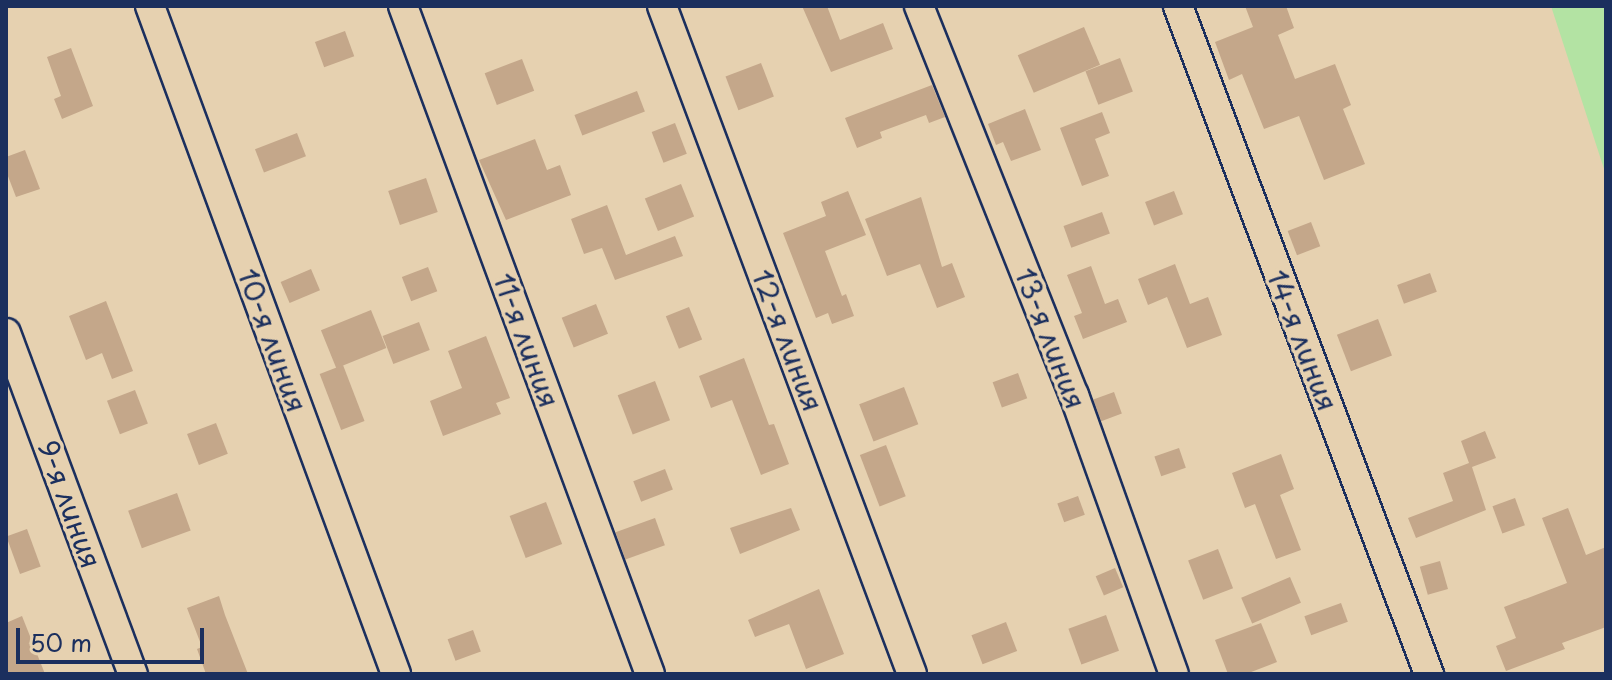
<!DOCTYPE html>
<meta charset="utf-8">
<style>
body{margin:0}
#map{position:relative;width:1612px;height:680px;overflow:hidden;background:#e6d1b0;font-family:"Playpen Sans",sans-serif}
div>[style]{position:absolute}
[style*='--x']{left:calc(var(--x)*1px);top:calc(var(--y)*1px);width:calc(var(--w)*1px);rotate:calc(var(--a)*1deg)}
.green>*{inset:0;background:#b3e3a3}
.building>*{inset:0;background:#c4a78a;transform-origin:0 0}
.roads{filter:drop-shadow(2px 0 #1b2f5e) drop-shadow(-2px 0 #1b2f5e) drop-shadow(0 2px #1b2f5e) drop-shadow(0 -2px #1b2f5e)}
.minor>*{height:28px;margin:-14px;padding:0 14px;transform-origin:14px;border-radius:14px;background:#e6d1b0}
span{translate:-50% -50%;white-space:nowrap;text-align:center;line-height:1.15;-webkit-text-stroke:7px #e6d1b0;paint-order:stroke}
.street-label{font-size:28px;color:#1b2f5e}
.frame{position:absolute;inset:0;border:8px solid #1b2f5e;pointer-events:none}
.scale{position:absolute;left:16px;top:628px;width:188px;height:36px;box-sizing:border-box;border:4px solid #1b2f5e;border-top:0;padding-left:10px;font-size:24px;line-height:28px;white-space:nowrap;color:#1b2f5e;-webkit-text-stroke:6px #e6d1b0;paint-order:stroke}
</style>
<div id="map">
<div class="green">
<div style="clip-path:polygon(1551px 6px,1606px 6px,1606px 175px)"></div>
</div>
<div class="building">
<div style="clip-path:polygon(802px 6px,827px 6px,840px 40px,883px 23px,893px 49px,831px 72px)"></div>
<div style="clip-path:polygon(1245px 6px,1286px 6px,1294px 28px,1278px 35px,1295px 79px,1335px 64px,1351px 105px,1343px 109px,1365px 164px,1324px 180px,1299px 116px,1264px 129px,1242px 74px,1229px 80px,1215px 42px,1253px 27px)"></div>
<div style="left:1084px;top:27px;width:41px;height:72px;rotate:67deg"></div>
<div style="left:345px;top:31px;width:27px;height:32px;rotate:70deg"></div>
<div style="clip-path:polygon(71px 48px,93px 106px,62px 119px,54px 99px,61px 96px,47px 57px)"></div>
<div style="left:1120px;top:58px;width:36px;height:37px;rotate:69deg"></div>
<div style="left:522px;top:59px;width:34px;height:40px;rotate:69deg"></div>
<div style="left:761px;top:63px;width:36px;height:38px;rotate:69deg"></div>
<div style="clip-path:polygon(932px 85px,945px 117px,929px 123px,926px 115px,880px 132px,882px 138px,857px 148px,845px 118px)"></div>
<div style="left:637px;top:91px;width:22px;height:67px;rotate:69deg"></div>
<div style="clip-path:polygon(1025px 109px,1041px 150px,1011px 161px,1003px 142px,996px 145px,988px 124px)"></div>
<div style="clip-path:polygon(1102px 112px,1110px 133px,1095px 139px,1109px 176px,1082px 186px,1060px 128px)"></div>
<div style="left:675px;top:123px;width:33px;height:25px;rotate:69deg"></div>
<div style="left:297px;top:133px;width:25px;height:45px;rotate:69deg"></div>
<div style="clip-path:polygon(535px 139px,547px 170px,560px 165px,571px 195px,506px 220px,479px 160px)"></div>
<div style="clip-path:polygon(25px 150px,40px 189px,16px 197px,6px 171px,6px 157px)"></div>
<div style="left:426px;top:178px;width:36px;height:40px;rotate:71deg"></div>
<div style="left:681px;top:184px;width:35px;height:39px;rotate:68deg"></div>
<div style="clip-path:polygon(848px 191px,866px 235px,825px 251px,842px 296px,846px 294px,854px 316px,832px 324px,828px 313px,816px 318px,783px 233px,826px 216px,821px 202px)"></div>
<div style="left:1174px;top:191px;width:25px;height:31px;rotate:69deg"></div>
<div style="clip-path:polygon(921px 197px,942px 267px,952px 263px,965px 297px,937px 308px,920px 264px,887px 276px,865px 219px)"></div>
<div style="clip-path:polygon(607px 205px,626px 255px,675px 236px,683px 256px,615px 280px,602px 248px,584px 254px,571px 219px)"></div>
<div style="left:1102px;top:212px;width:23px;height:41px;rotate:70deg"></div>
<div style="left:1311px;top:222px;width:26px;height:25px;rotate:69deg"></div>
<div style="clip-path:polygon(1175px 264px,1190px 304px,1208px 297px,1222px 335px,1187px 348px,1167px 297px,1148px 305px,1138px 279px)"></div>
<div style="clip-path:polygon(1091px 266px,1105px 304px,1118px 299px,1127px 322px,1083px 339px,1074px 316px,1082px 313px,1067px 275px)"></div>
<div style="left:428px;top:267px;width:26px;height:28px;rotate:69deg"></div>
<div style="left:311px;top:269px;width:23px;height:33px;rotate:67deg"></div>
<div style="left:1430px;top:273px;width:20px;height:35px;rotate:70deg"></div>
<div style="clip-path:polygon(106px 301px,133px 371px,112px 379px,102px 353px,86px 360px,69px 316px)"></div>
<div style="left:596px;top:304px;width:32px;height:37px;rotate:68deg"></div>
<div style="left:689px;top:307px;width:35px;height:25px;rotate:68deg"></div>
<div style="left:371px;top:310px;width:41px;height:54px;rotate:68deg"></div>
<div style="left:1378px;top:319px;width:39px;height:44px;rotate:69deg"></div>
<div style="left:419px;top:322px;width:30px;height:39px;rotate:69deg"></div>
<div style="clip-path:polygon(486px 336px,510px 398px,496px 403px,501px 414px,443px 436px,430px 401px,462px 388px,448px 351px)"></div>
<div style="clip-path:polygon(744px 358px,769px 425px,774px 424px,789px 464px,761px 475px,732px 400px,711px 408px,699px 376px)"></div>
<div style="left:343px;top:365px;width:60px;height:25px;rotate:69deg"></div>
<div style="left:1018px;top:373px;width:27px;height:27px;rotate:70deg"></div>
<div style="left:655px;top:381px;width:42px;height:40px;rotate:69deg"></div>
<div style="left:904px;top:387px;width:40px;height:48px;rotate:69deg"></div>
<div style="left:135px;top:390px;width:36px;height:30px;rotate:69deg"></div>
<div style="left:1114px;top:392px;width:23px;height:22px;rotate:70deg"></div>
<div style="left:216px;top:423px;width:33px;height:31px;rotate:69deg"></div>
<div style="clip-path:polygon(1485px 431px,1496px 458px,1472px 467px,1486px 510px,1416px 538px,1408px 518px,1453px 501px,1443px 473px,1469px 463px,1461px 441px)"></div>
<div style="left:886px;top:445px;width:55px;height:28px;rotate:69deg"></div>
<div style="left:1179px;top:448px;width:21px;height:26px;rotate:71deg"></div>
<div style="clip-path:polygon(1281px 454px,1294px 489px,1280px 495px,1301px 550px,1276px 559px,1255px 504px,1245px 508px,1232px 473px)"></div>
<div style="left:665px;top:469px;width:22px;height:34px;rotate:69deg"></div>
<div style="left:177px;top:493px;width:40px;height:52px;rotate:70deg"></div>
<div style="left:1078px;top:496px;width:20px;height:22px;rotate:70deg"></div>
<div style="left:1515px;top:498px;width:29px;height:24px;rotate:70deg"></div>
<div style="left:546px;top:502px;width:45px;height:39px;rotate:69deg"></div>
<div style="clip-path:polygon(791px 508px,800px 530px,740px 554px,730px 528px)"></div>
<div style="clip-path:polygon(1568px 508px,1586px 555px,1606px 547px,1606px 627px,1562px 643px,1565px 649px,1506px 671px,1496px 646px,1516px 638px,1504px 607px,1567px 583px,1542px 518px)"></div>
<div style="left:655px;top:518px;width:29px;height:42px;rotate:70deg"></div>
<div style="left:27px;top:529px;width:40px;height:22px;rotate:70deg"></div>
<div style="left:1218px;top:549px;width:42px;height:32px;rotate:69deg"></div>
<div style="left:1440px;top:561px;width:29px;height:21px;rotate:74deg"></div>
<div style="left:1115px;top:568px;width:21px;height:21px;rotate:67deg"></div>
<div style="left:1290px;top:577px;width:28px;height:53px;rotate:67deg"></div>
<div style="clip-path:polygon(819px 589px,844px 654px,806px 669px,789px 624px,755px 637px,748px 620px)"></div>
<div style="clip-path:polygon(219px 596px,225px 615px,248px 674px,206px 674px,197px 649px,202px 647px,187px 608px)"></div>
<div style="left:1341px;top:603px;width:20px;height:39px;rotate:70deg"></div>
<div style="left:1106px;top:615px;width:38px;height:40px;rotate:70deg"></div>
<div style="clip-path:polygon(22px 616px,45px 674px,6px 674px,6px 623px)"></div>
<div style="left:1006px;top:622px;width:31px;height:37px;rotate:69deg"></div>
<div style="clip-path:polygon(1261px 623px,1277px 662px,1246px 674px,1228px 674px,1215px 640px)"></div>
<div style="left:473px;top:630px;width:23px;height:27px;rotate:70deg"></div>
</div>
<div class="roads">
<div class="minor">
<div style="--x:150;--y:6;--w:712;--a:69.78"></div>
<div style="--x:403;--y:6;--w:712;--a:69.71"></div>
<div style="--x:662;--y:6;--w:713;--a:69.48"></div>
<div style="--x:919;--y:6;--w:419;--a:68.3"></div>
<div style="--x:1074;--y:395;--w:296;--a:70.3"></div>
<div style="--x:1178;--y:6;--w:714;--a:69.41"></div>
<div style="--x:6;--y:333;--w:364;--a:69.6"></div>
</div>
</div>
<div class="street-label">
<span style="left:1051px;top:338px;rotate:69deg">13-я линия</span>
<span style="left:273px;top:340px;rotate:70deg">10-я линия</span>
<span style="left:527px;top:340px;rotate:70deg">11-я линия</span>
<span style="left:788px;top:340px;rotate:69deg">12-я линия</span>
<span style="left:1303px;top:340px;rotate:69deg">14-я линия</span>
<span style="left:70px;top:504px;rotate:70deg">9-я линия</span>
</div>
<div class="frame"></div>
<div class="scale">50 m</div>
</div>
